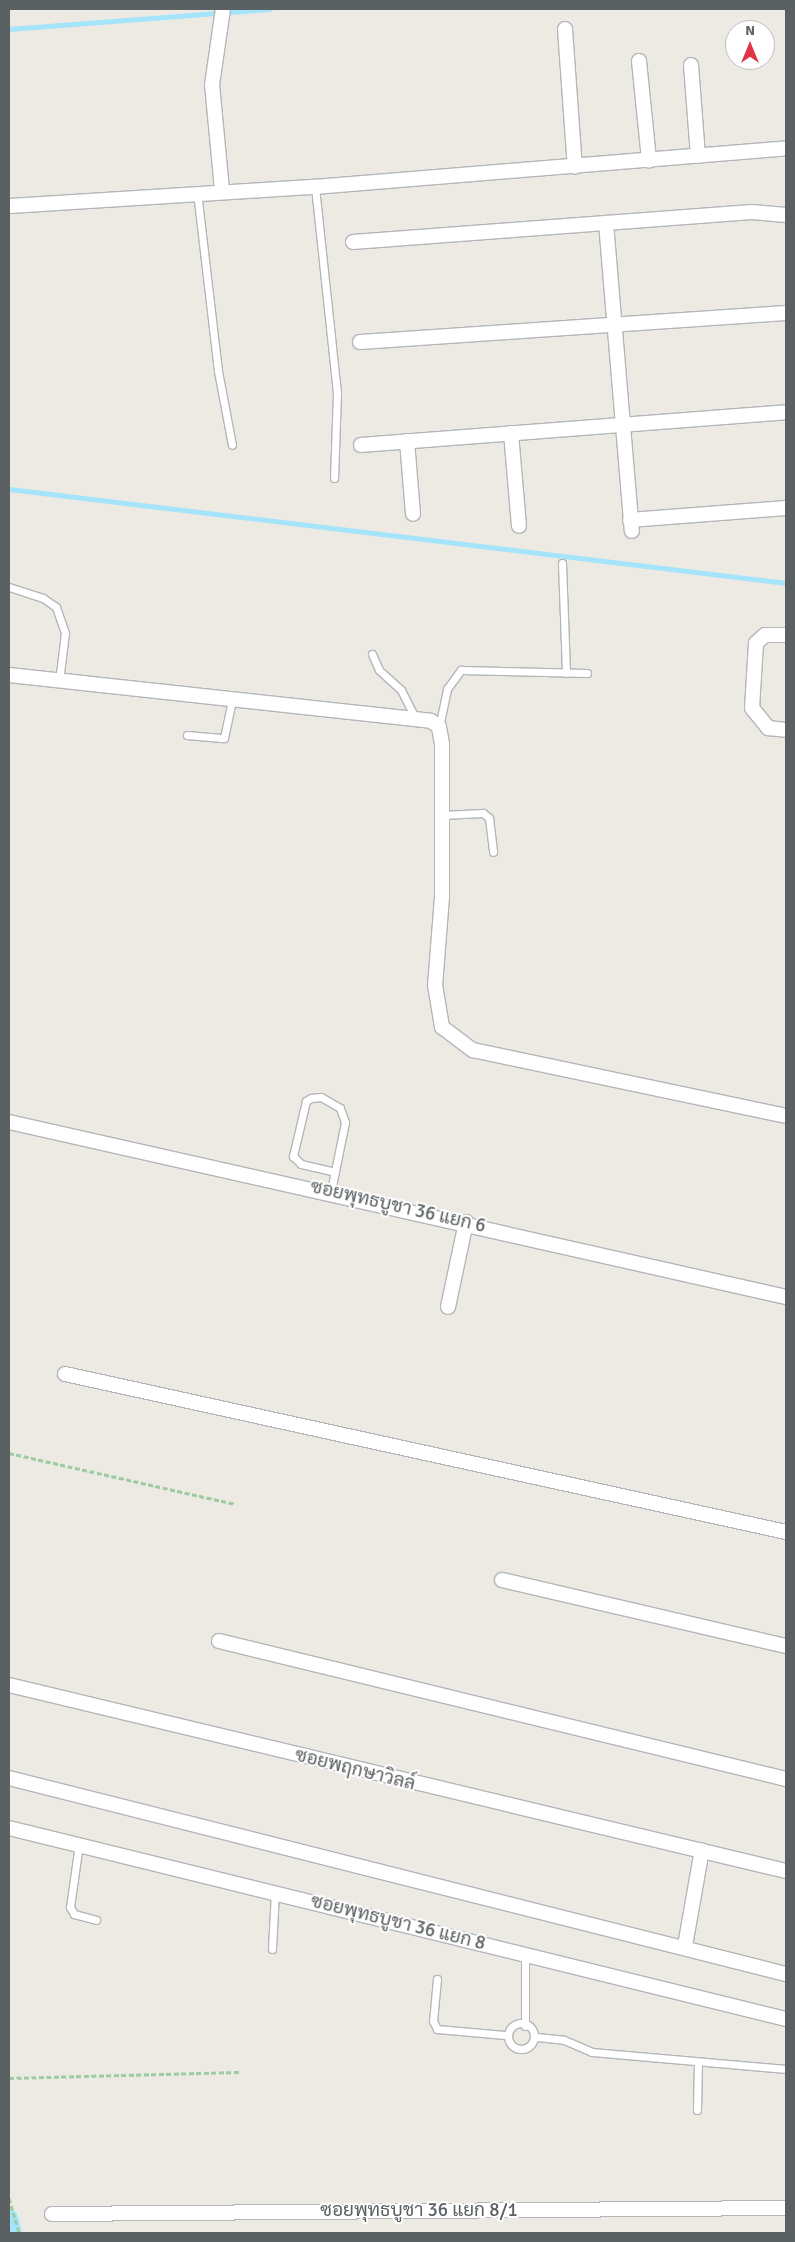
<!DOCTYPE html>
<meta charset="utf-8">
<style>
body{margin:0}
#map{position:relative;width:795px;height:2242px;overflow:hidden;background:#ede9e3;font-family:Signika,Sarabun,sans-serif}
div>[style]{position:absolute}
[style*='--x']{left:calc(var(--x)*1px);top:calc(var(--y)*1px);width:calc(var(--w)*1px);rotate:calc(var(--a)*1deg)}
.stream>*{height:5px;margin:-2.5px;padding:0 2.5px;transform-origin:2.5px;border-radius:2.5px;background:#a5e5fb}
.canal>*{height:18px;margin:-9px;padding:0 9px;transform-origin:9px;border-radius:9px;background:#a5e5fb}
.path>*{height:3px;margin-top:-1.5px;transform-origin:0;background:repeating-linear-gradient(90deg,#9ecca2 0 5px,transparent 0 7.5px)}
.roads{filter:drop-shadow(1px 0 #b3b6b9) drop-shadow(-1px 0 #b3b6b9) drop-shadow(0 1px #b3b6b9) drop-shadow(0 -1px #b3b6b9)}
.service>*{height:7px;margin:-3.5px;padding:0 3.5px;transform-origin:3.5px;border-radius:3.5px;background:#fff}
.service>.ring{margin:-3.5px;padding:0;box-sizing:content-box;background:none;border:7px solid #fff;border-radius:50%}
.minor>*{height:14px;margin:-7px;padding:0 7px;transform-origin:7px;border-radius:7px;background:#fff}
span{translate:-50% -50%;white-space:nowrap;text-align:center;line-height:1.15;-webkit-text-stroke:4px #fff;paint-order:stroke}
.street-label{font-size:19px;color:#5b6063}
.frame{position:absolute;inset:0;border:10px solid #5b6063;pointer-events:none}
.north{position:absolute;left:725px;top:20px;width:50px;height:50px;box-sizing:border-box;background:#fff;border:1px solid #bdbfc1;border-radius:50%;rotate:0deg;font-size:14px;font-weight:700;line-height:20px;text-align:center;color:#5b6063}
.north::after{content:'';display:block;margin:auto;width:18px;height:22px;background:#e13547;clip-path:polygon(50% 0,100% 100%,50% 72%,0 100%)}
</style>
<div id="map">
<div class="stream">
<div style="--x:9;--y:29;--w:262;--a:-4.4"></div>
<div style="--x:9;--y:489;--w:783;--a:6.9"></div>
</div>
<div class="canal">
<div style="--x:9;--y:2218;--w:16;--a:75"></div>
</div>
<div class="path">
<div style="--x:9;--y:1453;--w:232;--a:12.7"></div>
<div style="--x:9;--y:2078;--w:230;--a:-1.5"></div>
<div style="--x:9;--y:2198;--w:36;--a:74"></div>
</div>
<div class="roads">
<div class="service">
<div style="--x:315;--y:187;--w:207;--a:83.9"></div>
<div style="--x:337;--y:393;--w:85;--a:92"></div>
<div style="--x:197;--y:192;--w:180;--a:83.3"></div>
<div style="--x:218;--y:371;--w:75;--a:79.3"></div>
<div style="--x:562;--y:563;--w:110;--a:87.9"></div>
<div style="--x:9;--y:587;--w:36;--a:18"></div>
<div style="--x:43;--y:598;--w:16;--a:35"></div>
<div style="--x:56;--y:607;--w:28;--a:71"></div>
<div style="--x:65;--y:633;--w:48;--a:97.1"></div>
<div style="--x:372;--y:654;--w:17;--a:66"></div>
<div style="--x:379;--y:670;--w:30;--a:42"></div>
<div style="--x:401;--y:690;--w:31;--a:63"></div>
<div style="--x:439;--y:727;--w:39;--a:-78"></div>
<div style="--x:447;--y:689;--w:24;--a:-54"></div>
<div style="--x:461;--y:670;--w:126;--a:1.4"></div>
<div style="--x:187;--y:735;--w:37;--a:5"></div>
<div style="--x:224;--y:738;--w:39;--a:-78"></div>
<div style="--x:442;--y:815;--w:41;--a:-2.8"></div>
<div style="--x:483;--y:813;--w:8;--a:40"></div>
<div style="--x:489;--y:818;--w:34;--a:83"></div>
<div style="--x:331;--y:1191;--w:70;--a:-78.5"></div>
<div style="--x:345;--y:1122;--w:15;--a:-110"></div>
<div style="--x:340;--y:1108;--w:22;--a:-150"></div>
<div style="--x:321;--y:1097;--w:10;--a:174"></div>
<div style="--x:311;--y:1098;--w:6;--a:149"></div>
<div style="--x:306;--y:1101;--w:57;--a:103.3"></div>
<div style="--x:293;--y:1156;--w:11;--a:45"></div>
<div style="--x:301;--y:1164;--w:35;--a:13"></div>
<div style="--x:79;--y:1844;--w:64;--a:98.1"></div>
<div style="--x:70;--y:1907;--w:8;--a:60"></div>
<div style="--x:74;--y:1914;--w:23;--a:15"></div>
<div style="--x:272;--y:1949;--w:57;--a:-87"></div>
<div style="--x:437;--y:1979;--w:42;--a:95.4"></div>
<div style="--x:433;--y:2021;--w:9;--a:63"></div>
<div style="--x:437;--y:2029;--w:68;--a:5"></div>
<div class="ring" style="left:508px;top:2023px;width:19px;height:19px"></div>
<div style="--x:525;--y:2026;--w:70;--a:-90"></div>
<div style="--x:537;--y:2037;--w:27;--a:6"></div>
<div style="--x:564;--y:2040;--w:30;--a:23"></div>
<div style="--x:592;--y:2052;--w:195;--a:5"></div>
<div style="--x:697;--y:2110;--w:48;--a:-88.8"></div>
</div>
<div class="minor">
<div style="--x:565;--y:29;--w:138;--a:85.9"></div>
<div style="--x:639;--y:61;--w:100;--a:84.2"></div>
<div style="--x:691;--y:65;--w:91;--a:85.6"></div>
<div style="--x:222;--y:190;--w:105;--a:-95.4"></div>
<div style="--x:212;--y:85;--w:77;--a:-81.8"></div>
<div style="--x:9;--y:206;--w:307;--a:-3.6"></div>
<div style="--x:315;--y:187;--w:473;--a:-4.7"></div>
<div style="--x:606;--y:223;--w:309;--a:85.2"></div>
<div style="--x:353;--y:242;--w:400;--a:-4.3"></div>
<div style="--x:752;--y:212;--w:34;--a:5"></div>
<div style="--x:360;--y:342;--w:427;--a:-3.9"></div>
<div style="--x:511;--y:433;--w:93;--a:85.1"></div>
<div style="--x:407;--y:441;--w:73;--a:85.3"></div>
<div style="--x:361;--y:445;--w:426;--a:-4.4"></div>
<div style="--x:630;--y:520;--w:156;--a:-4.4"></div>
<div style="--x:786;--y:635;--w:21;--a:180"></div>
<div style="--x:765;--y:635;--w:12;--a:138"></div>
<div style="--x:756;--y:643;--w:65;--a:93.5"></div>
<div style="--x:752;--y:708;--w:26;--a:51"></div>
<div style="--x:768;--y:728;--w:18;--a:6"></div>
<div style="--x:9;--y:675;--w:424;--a:6.2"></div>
<div style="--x:431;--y:721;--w:10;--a:37"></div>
<div style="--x:439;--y:727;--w:17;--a:80"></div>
<div style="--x:442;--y:744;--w:153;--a:90"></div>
<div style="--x:442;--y:897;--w:88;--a:94.5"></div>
<div style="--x:435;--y:985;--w:43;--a:80.5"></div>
<div style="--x:442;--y:1027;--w:39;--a:37"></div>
<div style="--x:473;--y:1050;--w:320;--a:11.9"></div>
<div style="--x:9;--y:1122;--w:796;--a:12.69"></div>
<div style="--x:448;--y:1307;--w:87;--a:-78"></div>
<div style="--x:65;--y:1374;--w:738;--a:12.36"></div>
<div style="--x:502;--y:1580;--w:292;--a:13.1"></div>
<div style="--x:219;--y:1641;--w:584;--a:13.68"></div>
<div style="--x:9;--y:1685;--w:799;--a:13.46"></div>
<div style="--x:9;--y:1778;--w:801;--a:14.16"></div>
<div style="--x:9;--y:1828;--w:800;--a:13.81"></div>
<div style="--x:685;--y:1946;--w:97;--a:-80"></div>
<div style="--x:52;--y:2214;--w:734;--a:-0.47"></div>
</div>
</div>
<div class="street-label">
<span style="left:398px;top:1207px;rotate:13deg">ซอยพุทธบูชา 36 แยก 6</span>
<span style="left:355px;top:1770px;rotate:14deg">ซอยพฤกษาวิลล์</span>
<span style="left:398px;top:1923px;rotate:14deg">ซอยพุทธบูชา 36 แยก 8</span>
<span style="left:419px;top:2211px">ซอยพุทธบูชา 36 แยก 8/1</span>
</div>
<div class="frame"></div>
<div class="north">N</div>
</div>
